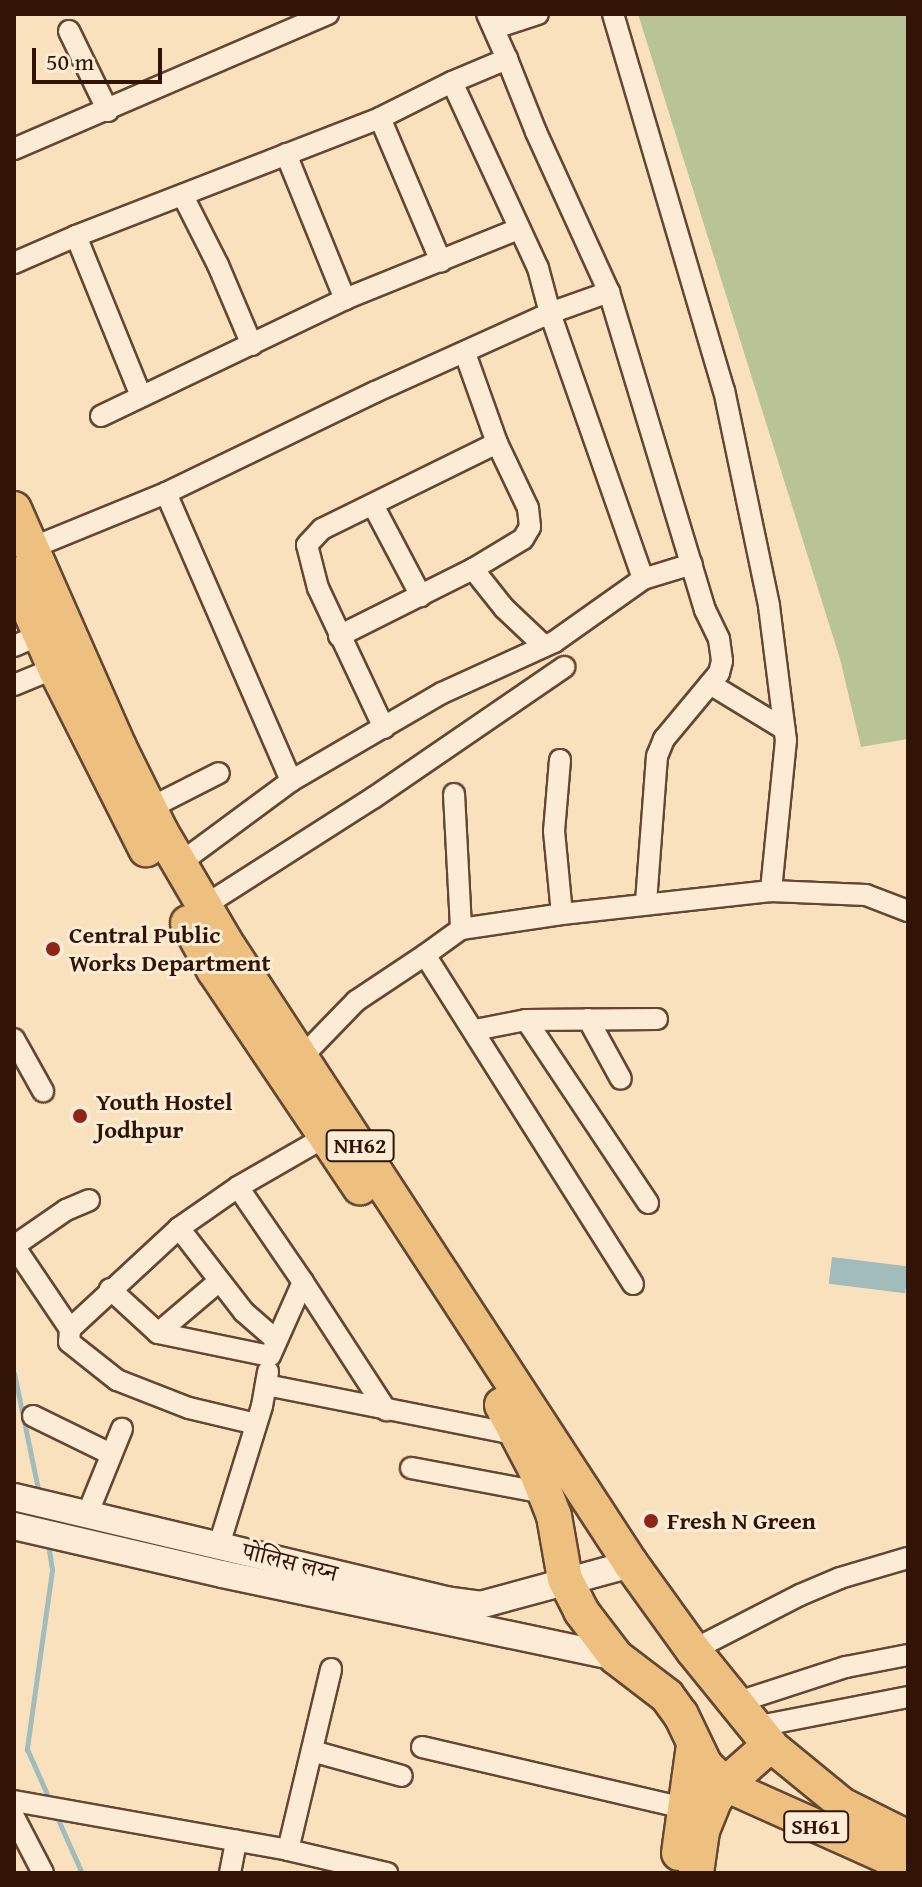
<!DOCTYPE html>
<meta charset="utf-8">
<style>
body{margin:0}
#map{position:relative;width:922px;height:1887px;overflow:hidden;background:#fae1be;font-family:"Gentium Book Plus","Noto Serif Devanagari",serif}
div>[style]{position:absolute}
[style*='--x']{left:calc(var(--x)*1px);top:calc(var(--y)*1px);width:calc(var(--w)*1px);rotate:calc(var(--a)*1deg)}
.green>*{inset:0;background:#b8c496}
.water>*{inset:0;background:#a1bcba;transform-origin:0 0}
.stream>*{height:5px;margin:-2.5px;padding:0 2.5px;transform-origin:2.5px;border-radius:2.5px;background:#a1bcba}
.roads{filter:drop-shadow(2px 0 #634733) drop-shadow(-2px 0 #634733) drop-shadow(0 2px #634733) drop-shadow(0 -2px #634733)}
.minor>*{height:20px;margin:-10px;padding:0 10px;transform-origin:10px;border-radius:10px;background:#fcecd5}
.tertiary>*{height:26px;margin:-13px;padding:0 13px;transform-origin:13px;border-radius:13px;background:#fcecd5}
.primary>*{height:32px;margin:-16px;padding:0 16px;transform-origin:16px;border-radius:16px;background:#edc07f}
.trunk>*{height:34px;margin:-17px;padding:0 17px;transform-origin:17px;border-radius:17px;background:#edc07f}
.dots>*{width:22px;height:22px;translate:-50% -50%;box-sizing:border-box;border:4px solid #fcecd5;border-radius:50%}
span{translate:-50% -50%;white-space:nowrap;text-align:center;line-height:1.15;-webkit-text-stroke:6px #fcecd5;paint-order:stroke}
.shield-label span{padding:2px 6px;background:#fcecd5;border:2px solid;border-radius:6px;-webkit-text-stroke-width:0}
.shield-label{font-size:22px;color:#311405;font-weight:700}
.poi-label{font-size:24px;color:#311405;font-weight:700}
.left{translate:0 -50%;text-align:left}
.street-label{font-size:24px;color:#311405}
.frame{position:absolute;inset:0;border:16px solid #311405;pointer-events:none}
.scale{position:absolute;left:32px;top:48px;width:130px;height:36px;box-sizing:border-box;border:4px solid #311405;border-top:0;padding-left:10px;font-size:24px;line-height:28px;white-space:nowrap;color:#311405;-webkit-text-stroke:6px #fcecd5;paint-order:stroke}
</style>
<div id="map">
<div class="green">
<div style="clip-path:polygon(638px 14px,908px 14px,908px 739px,861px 747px,840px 659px)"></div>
</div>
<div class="water">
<div style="left:832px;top:1257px;width:77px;height:27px;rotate:7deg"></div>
</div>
<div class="stream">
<div style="--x:14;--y:1373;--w:124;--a:78.3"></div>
<div style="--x:48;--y:1544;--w:26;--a:81"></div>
<div style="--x:52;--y:1570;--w:181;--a:98"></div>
<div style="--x:27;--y:1749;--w:59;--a:66"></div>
<div style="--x:56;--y:1815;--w:64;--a:65.9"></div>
</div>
<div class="roads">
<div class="minor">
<div style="--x:487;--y:14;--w:49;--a:66"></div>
<div style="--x:613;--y:14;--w:392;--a:73.6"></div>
<div style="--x:724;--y:390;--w:221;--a:78.2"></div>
<div style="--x:769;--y:606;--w:135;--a:82.8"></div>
<div style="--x:786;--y:740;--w:152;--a:95.7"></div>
<div style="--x:495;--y:28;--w:45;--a:-18"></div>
<div style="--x:69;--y:31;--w:89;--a:64"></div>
<div style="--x:452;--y:82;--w:60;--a:-22.7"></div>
<div style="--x:507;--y:59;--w:79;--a:68.3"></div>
<div style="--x:536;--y:132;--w:176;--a:65.5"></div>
<div style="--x:609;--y:292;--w:332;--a:73.2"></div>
<div style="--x:705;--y:610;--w:32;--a:64"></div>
<div style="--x:719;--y:639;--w:22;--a:82"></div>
<div style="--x:722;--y:661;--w:12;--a:104"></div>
<div style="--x:719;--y:673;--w:86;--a:129.8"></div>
<div style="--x:664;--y:739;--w:18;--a:112"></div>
<div style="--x:657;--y:756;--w:148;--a:94.3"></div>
<div style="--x:380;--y:118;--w:156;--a:67"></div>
<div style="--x:14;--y:149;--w:342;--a:-23.3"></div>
<div style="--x:286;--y:154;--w:157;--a:67.9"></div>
<div style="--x:183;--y:196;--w:77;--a:63.1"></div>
<div style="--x:218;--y:265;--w:87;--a:67"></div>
<div style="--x:76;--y:236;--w:173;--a:67.9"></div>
<div style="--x:14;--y:263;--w:68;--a:-23.5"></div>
<div style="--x:76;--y:236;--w:326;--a:-21.2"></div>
<div style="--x:380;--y:118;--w:80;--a:-26.6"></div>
<div style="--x:452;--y:82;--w:205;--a:65.2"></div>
<div style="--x:538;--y:268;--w:47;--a:75.1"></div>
<div style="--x:550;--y:313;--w:282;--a:70.7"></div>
<div style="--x:643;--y:579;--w:109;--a:144.7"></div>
<div style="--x:554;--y:642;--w:123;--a:155.5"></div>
<div style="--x:442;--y:693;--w:175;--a:149.8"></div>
<div style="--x:291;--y:781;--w:138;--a:143.5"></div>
<div style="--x:101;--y:416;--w:271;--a:-25.6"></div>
<div style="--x:345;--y:299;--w:187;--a:-22"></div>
<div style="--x:166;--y:493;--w:232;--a:-25.8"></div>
<div style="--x:375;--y:392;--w:192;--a:-24.3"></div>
<div style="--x:550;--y:313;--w:63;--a:-19.6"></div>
<div style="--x:373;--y:505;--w:103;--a:62.2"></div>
<div style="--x:29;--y:549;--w:148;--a:-22.2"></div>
<div style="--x:166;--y:493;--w:314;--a:66.5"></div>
<div style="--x:473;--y:569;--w:50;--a:51.5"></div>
<div style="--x:504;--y:608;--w:55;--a:43.5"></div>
<div style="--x:643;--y:579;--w:51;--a:-17"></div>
<div style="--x:339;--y:636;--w:150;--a:-26.6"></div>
<div style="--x:473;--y:569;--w:58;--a:-31"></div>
<div style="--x:523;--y:539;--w:14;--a:-60"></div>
<div style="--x:530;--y:527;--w:19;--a:-96"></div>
<div style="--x:528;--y:508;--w:72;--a:-115.5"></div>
<div style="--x:14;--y:646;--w:30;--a:-23"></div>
<div style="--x:710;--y:684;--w:87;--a:31.3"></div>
<div style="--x:14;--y:685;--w:44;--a:-22.5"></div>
<div style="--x:384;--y:728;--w:155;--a:-115.2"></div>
<div style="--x:318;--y:588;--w:44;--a:-104.3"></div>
<div style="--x:307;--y:545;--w:22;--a:-47"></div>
<div style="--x:322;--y:529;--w:195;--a:-26.2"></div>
<div style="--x:497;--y:443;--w:96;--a:-109.6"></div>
<div style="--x:560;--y:760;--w:71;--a:94.8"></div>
<div style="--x:554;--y:831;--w:83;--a:84.5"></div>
<div style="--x:454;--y:794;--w:135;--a:87"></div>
<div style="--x:150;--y:808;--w:77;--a:-26.9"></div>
<div style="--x:204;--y:906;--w:201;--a:-32.6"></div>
<div style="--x:373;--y:798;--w:232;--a:-34.4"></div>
<div style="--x:588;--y:1019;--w:68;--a:61.2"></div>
<div style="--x:526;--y:1020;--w:220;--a:56.3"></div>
<div style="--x:475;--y:1030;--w:52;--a:-11.1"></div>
<div style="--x:526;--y:1020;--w:131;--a:-0.4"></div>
<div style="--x:14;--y:1039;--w:60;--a:60.9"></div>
<div style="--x:294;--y:1065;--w:89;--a:-45.9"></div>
<div style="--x:356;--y:1001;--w:83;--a:-33.7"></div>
<div style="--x:179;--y:1228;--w:106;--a:52.3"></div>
<div style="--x:244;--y:1312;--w:43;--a:41.2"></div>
<div style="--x:14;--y:1246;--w:100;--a:56"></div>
<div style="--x:70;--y:1329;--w:149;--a:-42.8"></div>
<div style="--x:179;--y:1228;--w:72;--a:-34.8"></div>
<div style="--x:238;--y:1187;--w:100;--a:-29.9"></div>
<div style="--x:14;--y:1246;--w:63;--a:-34.7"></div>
<div style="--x:66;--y:1210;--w:25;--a:-23"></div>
<div style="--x:303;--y:1282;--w:153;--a:57"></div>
<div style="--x:633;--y:1284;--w:389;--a:-122.3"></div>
<div style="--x:425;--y:955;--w:44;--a:-35.8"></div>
<div style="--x:461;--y:929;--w:102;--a:-8.4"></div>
<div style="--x:562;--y:914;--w:210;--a:-6.3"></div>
<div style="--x:771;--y:891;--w:95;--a:2.4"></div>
<div style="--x:866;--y:895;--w:45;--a:20.9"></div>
<div style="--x:110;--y:1289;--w:65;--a:42.5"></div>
<div style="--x:158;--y:1333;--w:114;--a:11.6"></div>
<div style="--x:270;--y:1356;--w:81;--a:-66"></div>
<div style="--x:303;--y:1282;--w:115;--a:-124.4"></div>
<div style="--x:70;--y:1329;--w:13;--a:94"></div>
<div style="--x:69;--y:1342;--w:61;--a:38.4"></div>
<div style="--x:117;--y:1380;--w:77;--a:21.3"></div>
<div style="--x:189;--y:1408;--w:69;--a:13.4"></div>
<div style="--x:158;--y:1333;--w:79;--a:-40.4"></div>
<div style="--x:266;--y:1385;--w:258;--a:11.2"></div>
<div style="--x:33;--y:1416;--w:87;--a:26"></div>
<div style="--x:411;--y:1468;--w:136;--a:10.6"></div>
<div style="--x:87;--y:1515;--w:93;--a:-67.9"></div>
<div style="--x:219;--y:1545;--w:145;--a:-72.8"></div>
<div style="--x:262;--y:1406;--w:35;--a:-80"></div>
<div style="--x:693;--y:1650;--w:120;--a:-27.2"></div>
<div style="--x:800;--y:1595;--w:43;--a:-23"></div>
<div style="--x:840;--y:1578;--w:71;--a:-16.4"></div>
<div style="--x:735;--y:1703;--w:117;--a:-18"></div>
<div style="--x:846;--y:1667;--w:63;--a:-11"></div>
<div style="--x:754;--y:1727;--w:157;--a:-11"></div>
<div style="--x:422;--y:1747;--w:269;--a:13.1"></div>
<div style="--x:312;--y:1751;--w:93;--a:15.5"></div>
<div style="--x:14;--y:1801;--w:278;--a:10.1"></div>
<div style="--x:288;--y:1850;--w:102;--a:13.1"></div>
<div style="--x:14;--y:1817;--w:63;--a:62.6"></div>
<div style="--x:288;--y:1850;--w:186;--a:-76.6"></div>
<div style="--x:230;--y:1873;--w:33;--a:-79"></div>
</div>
<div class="tertiary">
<div style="--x:14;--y:1497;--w:444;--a:13.4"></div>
<div style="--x:446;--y:1600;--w:34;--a:8"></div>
<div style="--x:480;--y:1605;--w:156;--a:-15.2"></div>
<div style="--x:14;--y:1526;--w:213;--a:13"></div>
<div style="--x:222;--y:1574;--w:403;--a:11.9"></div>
</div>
<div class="primary">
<div style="--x:770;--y:1745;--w:93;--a:39.3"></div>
<div style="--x:842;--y:1804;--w:74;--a:26.6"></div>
<div style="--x:725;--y:1785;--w:201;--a:24.1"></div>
</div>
<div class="trunk">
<div style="--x:14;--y:509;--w:260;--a:66.2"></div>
<div style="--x:119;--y:747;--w:95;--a:63.7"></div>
<div style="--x:161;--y:832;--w:125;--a:59.7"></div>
<div style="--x:224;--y:940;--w:745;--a:56.89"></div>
<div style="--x:631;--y:1564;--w:106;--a:54.2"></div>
<div style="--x:693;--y:1650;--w:122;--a:51"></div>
<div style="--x:770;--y:1745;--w:60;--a:138.4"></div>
<div style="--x:725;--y:1785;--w:19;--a:125"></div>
<div style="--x:714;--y:1801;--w:32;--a:112"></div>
<div style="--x:702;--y:1831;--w:42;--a:98.1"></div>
<div style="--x:14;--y:574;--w:103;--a:66.4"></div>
<div style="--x:55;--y:668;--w:203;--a:63.3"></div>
<div style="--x:188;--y:923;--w:54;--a:61"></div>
<div style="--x:214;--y:970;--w:262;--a:56.1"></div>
<div style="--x:502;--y:1405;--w:73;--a:62.4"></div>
<div style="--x:536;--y:1470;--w:49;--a:68.6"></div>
<div style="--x:554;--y:1516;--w:64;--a:80.1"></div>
<div style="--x:565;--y:1579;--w:36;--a:63"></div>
<div style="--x:581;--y:1611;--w:58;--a:52.7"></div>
<div style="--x:616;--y:1657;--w:64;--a:37.4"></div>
<div style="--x:667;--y:1696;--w:24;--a:54"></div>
<div style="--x:681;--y:1715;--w:55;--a:64.4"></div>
<div style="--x:705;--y:1765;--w:28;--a:45"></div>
<div style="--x:679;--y:1853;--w:109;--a:-82.1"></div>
</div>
</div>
<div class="dots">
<div style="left:53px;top:949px;background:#8f2418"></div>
<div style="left:80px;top:1116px;background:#8f2418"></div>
<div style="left:651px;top:1521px;background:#8f2418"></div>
</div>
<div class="shield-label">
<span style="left:360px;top:1146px">NH62</span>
<span style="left:816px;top:1827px">SH61</span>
</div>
<div class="poi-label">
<span class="left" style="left:69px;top:949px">Central Public<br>Works Department</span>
<span class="left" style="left:96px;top:1116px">Youth Hostel<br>Jodhpur</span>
<span class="left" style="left:667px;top:1521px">Fresh N Green</span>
</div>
<div class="street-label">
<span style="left:290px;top:1562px;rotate:14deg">पोलिस लय्न</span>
</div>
<div class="frame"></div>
<div class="scale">50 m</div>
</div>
